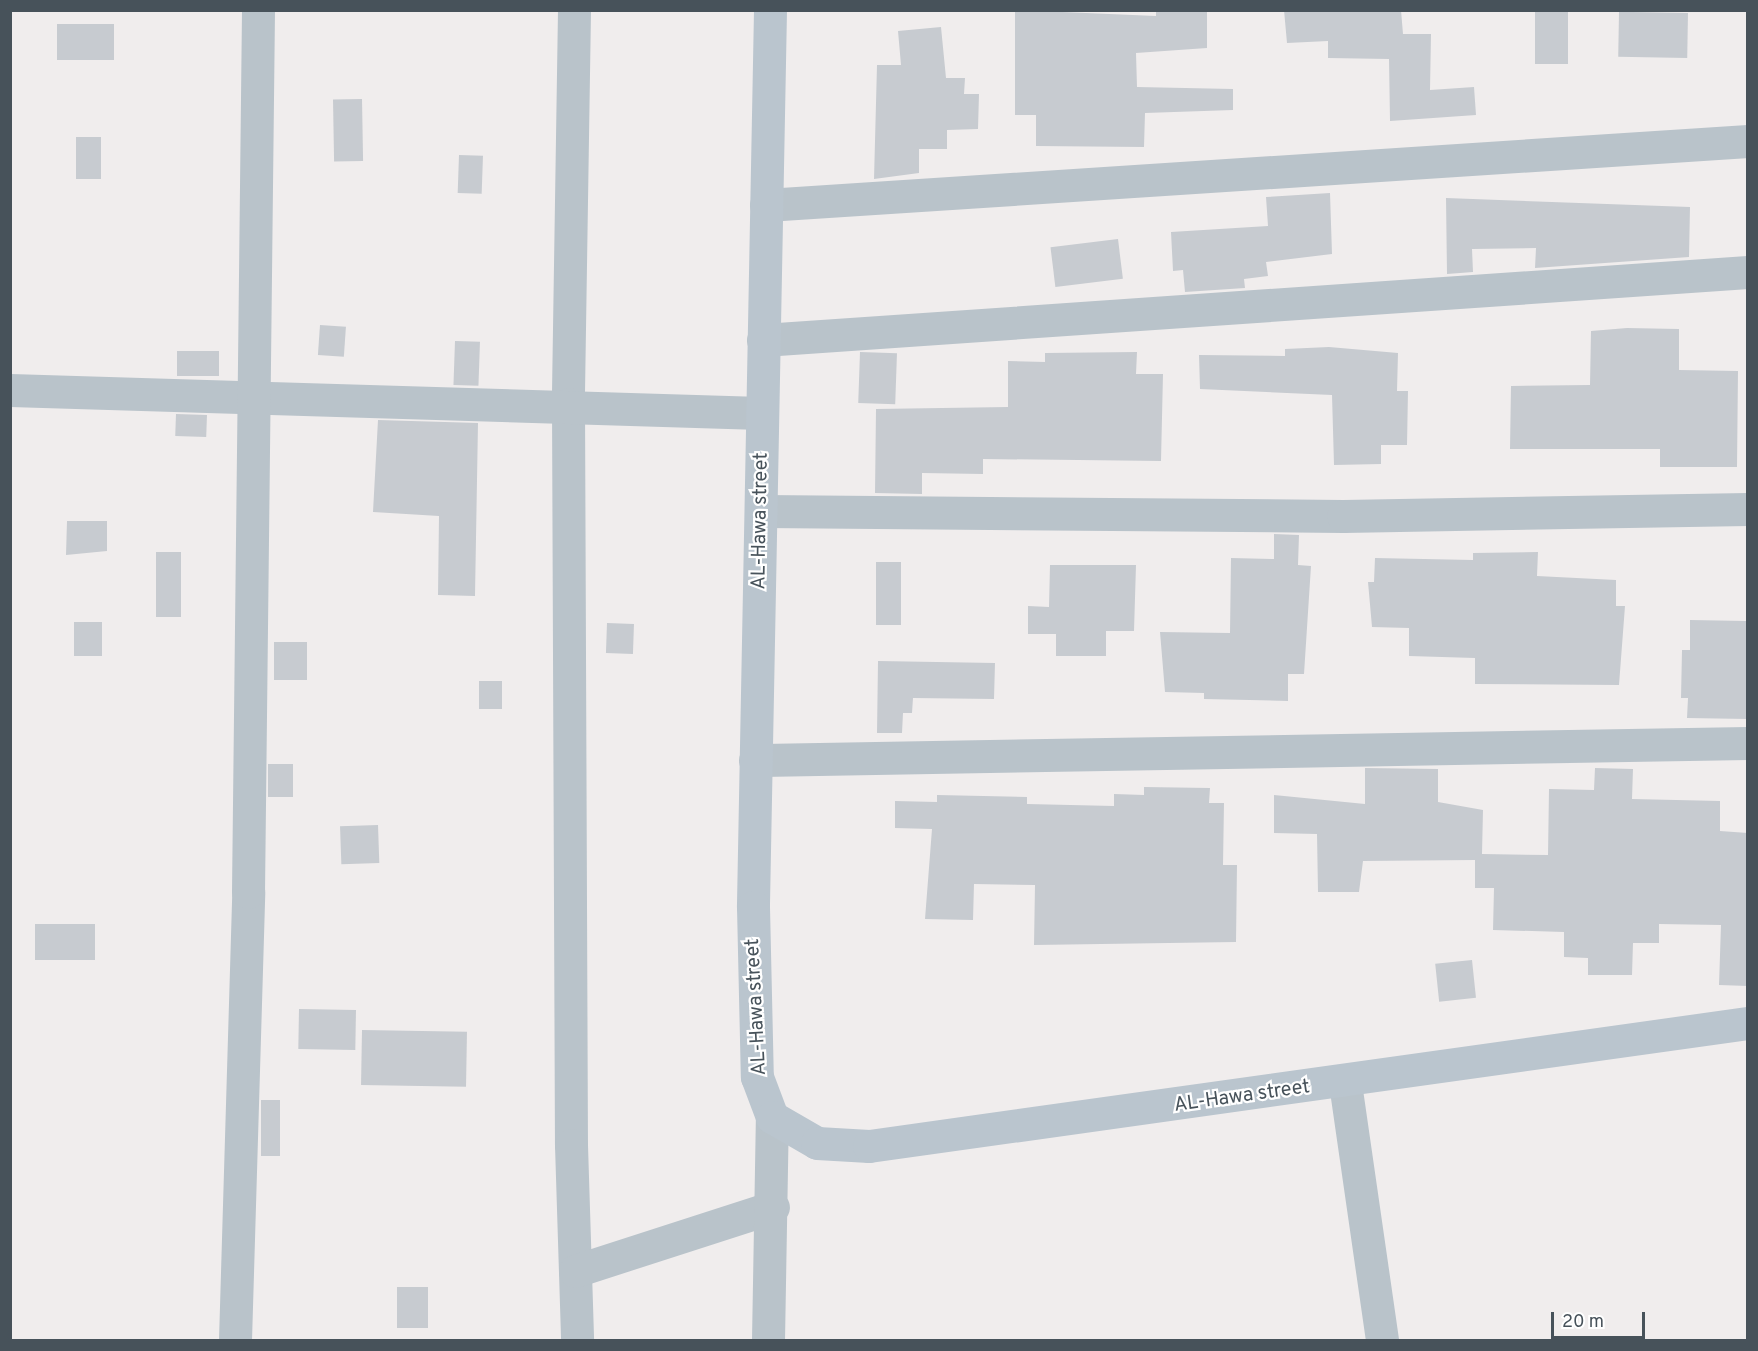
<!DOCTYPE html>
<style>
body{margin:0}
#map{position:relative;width:1758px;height:1351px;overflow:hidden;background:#f0eded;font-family:Overpass,sans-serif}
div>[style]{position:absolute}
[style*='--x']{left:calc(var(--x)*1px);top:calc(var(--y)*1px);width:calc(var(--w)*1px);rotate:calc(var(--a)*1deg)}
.building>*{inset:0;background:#c7cbd0;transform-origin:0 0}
.street>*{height:33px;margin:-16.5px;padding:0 16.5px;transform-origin:16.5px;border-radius:16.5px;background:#b9c3ca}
.secondary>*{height:33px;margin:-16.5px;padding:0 16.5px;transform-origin:16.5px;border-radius:16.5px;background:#bac5ce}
span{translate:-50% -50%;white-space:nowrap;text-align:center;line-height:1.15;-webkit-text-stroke:4.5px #fff;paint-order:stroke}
.street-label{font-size:20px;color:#47525a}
.frame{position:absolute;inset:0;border:12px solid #47525a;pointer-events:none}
.scale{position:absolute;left:1551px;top:1312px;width:94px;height:27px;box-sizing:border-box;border:3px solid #47525a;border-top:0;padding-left:8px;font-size:18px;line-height:21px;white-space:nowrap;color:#47525a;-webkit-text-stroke:4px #fff;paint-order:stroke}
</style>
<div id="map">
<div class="building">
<div style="clip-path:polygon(1015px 10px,1156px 16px,1156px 10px,1207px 11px,1207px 48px,1136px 53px,1137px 87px,1233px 89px,1233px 110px,1145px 113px,1144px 147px,1036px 146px,1036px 115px,1015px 115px)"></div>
<div style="clip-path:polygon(1284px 10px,1401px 10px,1403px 34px,1431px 34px,1430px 90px,1474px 87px,1476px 115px,1390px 121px,1389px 59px,1328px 58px,1328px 41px,1287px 43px)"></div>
<div style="left:1535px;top:10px;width:33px;height:54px"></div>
<div style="left:1688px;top:13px;width:45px;height:69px;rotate:91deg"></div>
<div style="left:57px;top:24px;width:57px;height:36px"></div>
<div style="clip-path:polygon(941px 27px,946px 78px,965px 78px,964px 94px,979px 94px,978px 129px,947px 130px,947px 149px,919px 149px,919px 173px,874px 179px,877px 65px,901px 65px,898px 31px)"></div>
<div style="left:362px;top:99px;width:62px;height:29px;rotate:89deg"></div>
<div style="left:76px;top:137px;width:25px;height:42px"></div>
<div style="left:459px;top:155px;width:24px;height:38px;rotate:2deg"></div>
<div style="clip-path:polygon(1330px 193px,1332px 254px,1266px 262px,1268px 276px,1244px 279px,1245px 288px,1185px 292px,1183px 270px,1173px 271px,1171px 232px,1268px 226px,1266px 197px)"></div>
<div style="clip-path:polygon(1446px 198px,1690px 207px,1689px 257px,1535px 268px,1536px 248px,1472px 249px,1473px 272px,1447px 274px)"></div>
<div style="left:1118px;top:239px;width:40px;height:68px;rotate:83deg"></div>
<div style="left:320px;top:325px;width:26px;height:30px;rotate:4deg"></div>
<div style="clip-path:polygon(1627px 328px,1679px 329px,1679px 370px,1738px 371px,1737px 467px,1660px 467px,1660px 449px,1510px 449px,1511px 386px,1590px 385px,1591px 331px)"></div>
<div style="left:455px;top:341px;width:25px;height:44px;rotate:2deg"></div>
<div style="clip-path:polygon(1329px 347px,1398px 353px,1397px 391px,1408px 391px,1407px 445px,1381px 445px,1381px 464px,1334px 465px,1332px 395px,1200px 389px,1199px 355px,1285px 356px,1285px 349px)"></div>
<div style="left:177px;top:351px;width:42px;height:25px"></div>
<div style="left:860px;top:352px;width:37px;height:51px;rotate:2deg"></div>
<div style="clip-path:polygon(1137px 352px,1136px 374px,1163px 374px,1161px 461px,983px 459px,983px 474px,922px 473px,922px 494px,875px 493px,876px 409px,1008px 407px,1008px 361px,1045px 362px,1045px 353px)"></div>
<div style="left:176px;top:414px;width:31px;height:22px;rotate:2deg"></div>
<div style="clip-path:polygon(378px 420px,478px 423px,475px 596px,438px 595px,439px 516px,373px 512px)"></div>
<div style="clip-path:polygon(67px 521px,107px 521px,107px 551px,66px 555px)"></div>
<div style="clip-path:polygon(1274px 534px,1299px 535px,1298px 565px,1311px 566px,1304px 674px,1288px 674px,1288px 701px,1204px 699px,1204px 693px,1165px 692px,1160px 632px,1230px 633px,1231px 558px,1274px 559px)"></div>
<div style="left:156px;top:552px;width:25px;height:65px"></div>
<div style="clip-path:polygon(1538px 552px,1537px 576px,1616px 580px,1616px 606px,1625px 606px,1619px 685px,1475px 684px,1475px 658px,1409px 656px,1409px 628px,1372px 627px,1368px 582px,1374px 582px,1375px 558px,1473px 560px,1473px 553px)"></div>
<div style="left:876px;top:562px;width:25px;height:63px"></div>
<div style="clip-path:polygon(1050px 565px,1136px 565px,1134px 631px,1106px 631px,1106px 656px,1056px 656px,1056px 634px,1028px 634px,1028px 606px,1049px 607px)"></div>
<div style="clip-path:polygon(1690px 620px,1746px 621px,1748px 719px,1687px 718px,1688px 698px,1681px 698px,1682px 650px,1690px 650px)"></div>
<div style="left:74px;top:622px;width:28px;height:34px"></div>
<div style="left:607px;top:623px;width:27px;height:30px;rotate:2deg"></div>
<div style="left:274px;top:642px;width:33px;height:38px"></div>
<div style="clip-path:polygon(878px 661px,995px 663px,994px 699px,913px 698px,912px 713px,903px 713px,902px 733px,877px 733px)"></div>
<div style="left:479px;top:681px;width:23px;height:28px"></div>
<div style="left:268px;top:764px;width:25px;height:33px"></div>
<div style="clip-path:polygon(1365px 768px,1438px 769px,1438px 802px,1483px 810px,1482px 854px,1548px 855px,1549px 789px,1594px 790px,1595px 768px,1633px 769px,1632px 799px,1720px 801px,1720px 831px,1748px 833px,1748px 986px,1719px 985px,1721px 925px,1659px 924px,1659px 943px,1633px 943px,1632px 975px,1588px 975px,1588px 958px,1564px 957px,1564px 932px,1493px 930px,1494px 888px,1475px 888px,1475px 860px,1363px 861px,1359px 892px,1318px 892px,1317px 834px,1274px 833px,1274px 795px,1365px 804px)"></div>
<div style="clip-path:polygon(1144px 787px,1210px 788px,1209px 803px,1224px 803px,1223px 865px,1237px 865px,1236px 942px,1034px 945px,1035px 885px,974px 884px,973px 920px,925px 919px,932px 829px,895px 828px,895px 801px,937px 802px,937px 795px,1027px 797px,1027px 804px,1114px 806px,1114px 794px,1144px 795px)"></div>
<div style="left:378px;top:825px;width:38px;height:38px;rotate:88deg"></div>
<div style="left:35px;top:924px;width:60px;height:36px"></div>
<div style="left:1472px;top:960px;width:38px;height:37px;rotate:84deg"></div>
<div style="left:299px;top:1009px;width:57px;height:40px;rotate:1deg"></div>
<div style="left:362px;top:1030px;width:105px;height:55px;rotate:1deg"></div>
<div style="left:261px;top:1100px;width:19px;height:56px"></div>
<div style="left:397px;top:1287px;width:31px;height:41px"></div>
</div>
<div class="street">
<div style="--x:574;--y:10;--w:394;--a:90.9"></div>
<div style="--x:568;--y:404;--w:741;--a:89.77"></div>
<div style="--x:571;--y:1145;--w:195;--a:88.2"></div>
<div style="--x:766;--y:205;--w:984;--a:-3.73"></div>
<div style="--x:763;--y:340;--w:987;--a:-3.95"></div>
<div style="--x:10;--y:390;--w:751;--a:1.75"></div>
<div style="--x:763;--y:511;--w:580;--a:0.49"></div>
<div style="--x:1343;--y:516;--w:405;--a:-1"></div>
<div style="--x:755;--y:760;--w:993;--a:-0.98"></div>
<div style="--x:1345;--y:1083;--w:260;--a:81.8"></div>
<div style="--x:575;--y:1271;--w:208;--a:-17.9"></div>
<div style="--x:235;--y:1340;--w:448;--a:-88.3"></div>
<div style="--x:248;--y:892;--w:882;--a:-89.35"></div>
<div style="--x:768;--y:1340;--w:223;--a:-89"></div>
</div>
<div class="secondary">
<div style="--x:770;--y:10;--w:897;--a:91.09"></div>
<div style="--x:753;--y:907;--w:170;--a:88.7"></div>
<div style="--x:757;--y:1077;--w:43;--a:69.4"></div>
<div style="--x:772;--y:1117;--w:52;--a:30"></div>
<div style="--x:817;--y:1143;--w:52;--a:3.3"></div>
<div style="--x:869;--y:1146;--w:888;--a:-7.97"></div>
</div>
<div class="street-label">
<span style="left:761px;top:521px;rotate:-89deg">AL-Hawa street</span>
<span style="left:757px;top:1007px;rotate:-93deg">AL-Hawa street</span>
<span style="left:1242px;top:1097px;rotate:-8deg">AL-Hawa street</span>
</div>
<div class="frame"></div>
<div class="scale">20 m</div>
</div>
